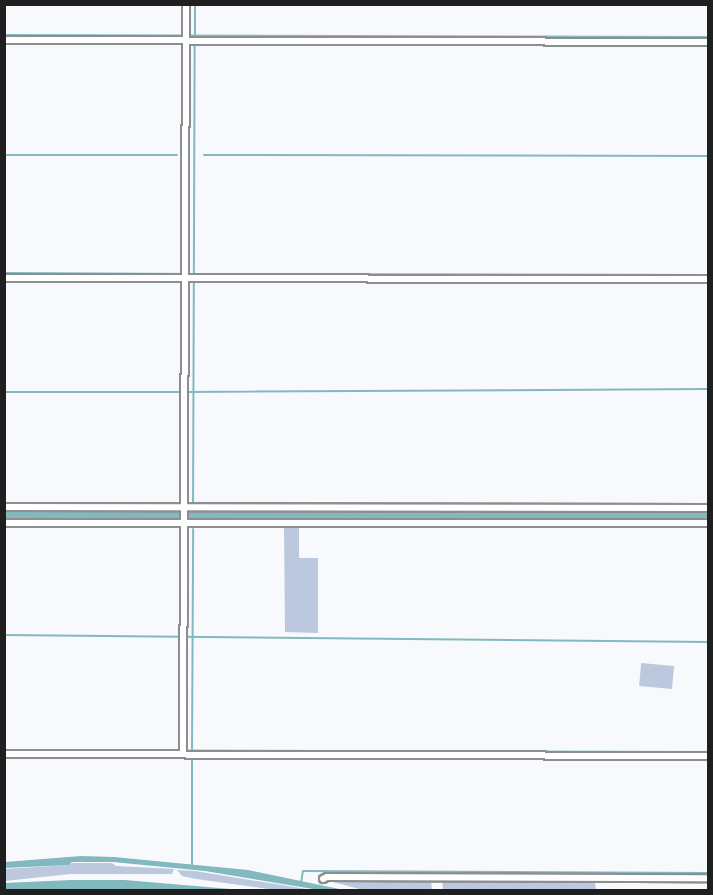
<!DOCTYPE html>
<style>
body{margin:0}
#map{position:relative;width:713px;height:895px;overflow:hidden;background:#f8f9fc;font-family:"Roboto Serif",serif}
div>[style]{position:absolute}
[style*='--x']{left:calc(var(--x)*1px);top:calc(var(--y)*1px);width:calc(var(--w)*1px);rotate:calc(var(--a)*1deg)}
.green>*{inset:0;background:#bbc8de;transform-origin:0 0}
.water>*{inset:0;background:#82b9be}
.stream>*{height:2px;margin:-1px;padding:0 1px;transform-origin:1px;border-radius:1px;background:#82b9be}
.river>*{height:12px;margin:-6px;padding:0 6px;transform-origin:6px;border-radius:6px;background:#82b9be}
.roads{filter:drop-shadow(2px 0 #8d8e90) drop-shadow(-2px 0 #8d8e90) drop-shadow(0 2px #8d8e90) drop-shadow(0 -2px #8d8e90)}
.minor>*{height:6px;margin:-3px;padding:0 3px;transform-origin:3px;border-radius:3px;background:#fff}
span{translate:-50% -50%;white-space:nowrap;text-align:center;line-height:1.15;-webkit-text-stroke:4.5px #f8f9fc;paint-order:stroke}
.frame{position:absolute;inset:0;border:6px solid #1f1f20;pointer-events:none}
</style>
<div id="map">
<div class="green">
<div style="clip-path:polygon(284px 525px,299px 525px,299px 558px,318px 558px,318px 633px,285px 632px)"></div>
<div style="left:674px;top:666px;width:23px;height:33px;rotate:95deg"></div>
<div style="clip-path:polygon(72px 863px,112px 863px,116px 866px,174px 869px,172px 874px,70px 874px,5px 881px,5px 869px,69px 865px)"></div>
<div style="clip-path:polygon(177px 870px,195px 871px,312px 890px,276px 890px,196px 879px,182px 876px)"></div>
<div style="clip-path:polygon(333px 878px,431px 879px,432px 890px,363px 890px,333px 882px)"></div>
<div style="clip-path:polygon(442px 880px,595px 882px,596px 890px,443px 890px)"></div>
</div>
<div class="water">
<div style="clip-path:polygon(81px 856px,114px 857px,248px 870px,344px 890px,319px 890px,205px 871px,113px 862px,72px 862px,69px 865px,5px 868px,5px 862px)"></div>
<div style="clip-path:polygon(71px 880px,125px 880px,242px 890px,5px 890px,5px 883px)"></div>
</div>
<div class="stream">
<div style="--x:4;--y:35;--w:704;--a:0.16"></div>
<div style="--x:195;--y:39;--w:35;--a:-90"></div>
<div style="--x:4;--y:155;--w:173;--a:0"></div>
<div style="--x:204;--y:155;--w:504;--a:0.11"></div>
<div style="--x:4;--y:273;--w:192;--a:0.3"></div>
<div style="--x:203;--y:274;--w:505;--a:0.11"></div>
<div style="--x:4;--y:392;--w:176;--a:0"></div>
<div style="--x:187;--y:392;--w:521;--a:-0.33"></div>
<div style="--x:193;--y:520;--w:474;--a:-89.8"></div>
<div style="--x:4;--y:635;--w:704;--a:0.57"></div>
<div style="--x:4;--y:750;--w:704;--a:0.16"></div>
<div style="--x:192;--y:752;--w:223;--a:-89.7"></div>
<div style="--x:192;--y:866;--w:109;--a:-90"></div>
<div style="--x:301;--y:883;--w:12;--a:-81"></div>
<div style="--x:303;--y:871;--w:405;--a:0.3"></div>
</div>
<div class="river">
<div style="--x:4;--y:515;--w:704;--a:0"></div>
</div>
<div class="roads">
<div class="minor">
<div style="--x:4;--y:40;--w:704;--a:0.16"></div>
<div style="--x:4;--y:278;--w:704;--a:0.08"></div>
<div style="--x:4;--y:507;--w:704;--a:0.08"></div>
<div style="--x:4;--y:523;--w:704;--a:0"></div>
<div style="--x:4;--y:754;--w:704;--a:0.16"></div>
<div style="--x:183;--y:754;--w:750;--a:-89.77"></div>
<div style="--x:323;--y:879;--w:4;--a:-27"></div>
<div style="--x:327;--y:877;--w:381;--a:0.2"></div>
</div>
</div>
<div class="frame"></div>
</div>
